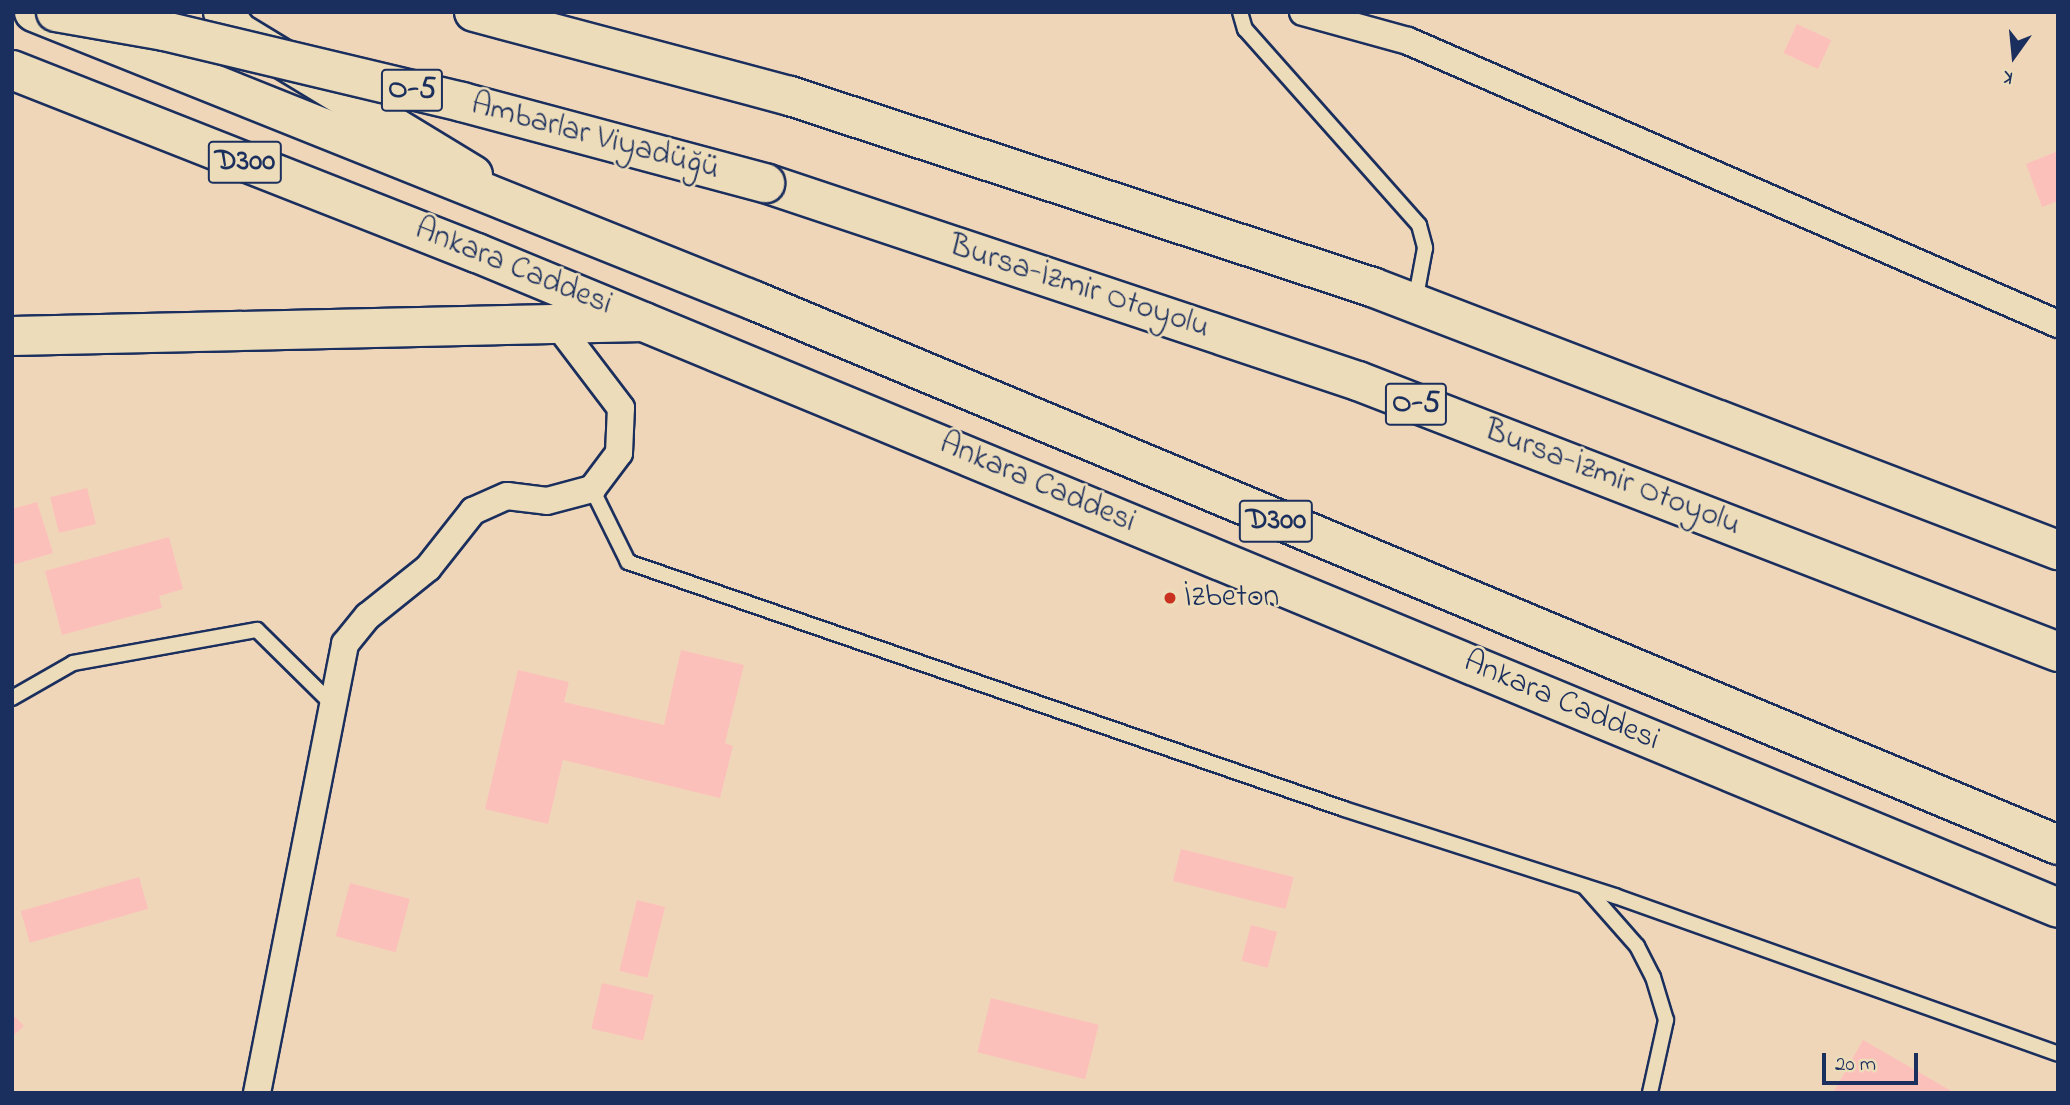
<!DOCTYPE html>
<meta charset="utf-8">
<style>
body{margin:0}
#map{position:relative;width:2070px;height:1105px;overflow:hidden;background:#f0d6b9;font-family:"Indie Flower",sans-serif}
div>[style]{position:absolute}
[style*='--x']{left:calc(var(--x)*1px);top:calc(var(--y)*1px);width:calc(var(--w)*1px);rotate:calc(var(--a)*1deg)}
.building>*{inset:0;background:#fcc0bb;transform-origin:0 0}
.roads{filter:drop-shadow(2px 0 #1b2f5e) drop-shadow(-2px 0 #1b2f5e) drop-shadow(0 2px #1b2f5e) drop-shadow(0 -2px #1b2f5e)}
.lane>*{height:14px;margin:-7px;padding:0 7px;transform-origin:7px;border-radius:7px;background:#eddcb9}
.street>*{height:26px;margin:-13px;padding:0 13px;transform-origin:13px;border-radius:13px;background:#eddcb9}
.secondary>*{height:38px;margin:-19px;padding:0 19px;transform-origin:19px;border-radius:19px;background:#eddcb9}
.highway>*{height:38px;margin:-19px;padding:0 19px;transform-origin:19px;border-radius:19px;background:#eddcb9}
.bridges{filter:drop-shadow(2px 0 #1b2f5e) drop-shadow(-2px 0 #1b2f5e) drop-shadow(0 2px #1b2f5e) drop-shadow(0 -2px #1b2f5e)}
.highway-bridge>*{height:38px;margin:-19px;padding:0 19px;transform-origin:19px;border-radius:19px;background:#eddcb9}
.dots>*{width:19px;height:19px;translate:-50% -50%;box-sizing:border-box;border:4px solid #eddcb9;border-radius:50%}
span{translate:-50% -50%;white-space:nowrap;text-align:center;line-height:1.15;-webkit-text-stroke:5px #eddcb9;paint-order:stroke}
.shield-label span{padding:2px 5px;background:#eddcb9;border:2px solid;border-radius:5px;-webkit-text-stroke-width:0}
.shield-label{font-size:30px;color:#1b2f5e;font-weight:700}
.street-label{font-size:32px;color:#1b2f5e}
.poi-label{font-size:32px;color:#1b2f5e}
.left{translate:0 -50%;text-align:left}
.frame{position:absolute;inset:0;border:14px solid #1b2f5e;pointer-events:none}
.north{position:absolute;left:1979px;top:21px;width:70px;height:70px;-webkit-text-stroke:5px #eddcb9;paint-order:stroke;rotate:195deg;font-size:19px;font-weight:700;line-height:28px;text-align:center;color:#1b2f5e}
.north::after{content:'';display:block;margin:auto;width:24px;height:32px;background:#1b2f5e;clip-path:polygon(50% 0,100% 100%,50% 72%,0 100%)}
.scale{position:absolute;left:1822px;top:1053px;width:96px;height:32px;box-sizing:border-box;border:4px solid #1b2f5e;border-top:0;padding-left:9px;font-size:21px;line-height:24px;white-space:nowrap;color:#1b2f5e;-webkit-text-stroke:5px #eddcb9;paint-order:stroke}
</style>
<div id="map">
<div class="building">
<div style="left:1797px;top:24px;width:38px;height:32px;rotate:25deg"></div>
<div style="clip-path:polygon(2058px 151px,2058px 201px,2042px 207px,2026px 164px)"></div>
<div style="left:87px;top:488px;width:37px;height:38px;rotate:76deg"></div>
<div style="clip-path:polygon(37px 502px,53px 553px,12px 565px,12px 509px)"></div>
<div style="clip-path:polygon(169px 537px,183px 589px,159px 596px,162px 608px,62px 635px,45px 571px)"></div>
<div style="clip-path:polygon(681px 650px,744px 665px,725px 743px,733px 746px,720px 798px,563px 760px,548px 824px,485px 809px,518px 670px,569px 682px,564px 702px,664px 725px)"></div>
<div style="left:1181px;top:849px;width:116px;height:33px;rotate:14deg"></div>
<div style="left:139px;top:877px;width:33px;height:123px;rotate:74deg"></div>
<div style="left:350px;top:883px;width:62px;height:55px;rotate:15deg"></div>
<div style="left:637px;top:900px;width:29px;height:73px;rotate:14deg"></div>
<div style="left:1251px;top:925px;width:27px;height:37px;rotate:15deg"></div>
<div style="left:602px;top:983px;width:53px;height:47px;rotate:13deg"></div>
<div style="left:991px;top:998px;width:111px;height:56px;rotate:14deg"></div>
<div style="clip-path:polygon(12px 1014px,24px 1026px,12px 1037px)"></div>
<div style="clip-path:polygon(1863px 1040px,1955px 1093px,1833px 1093px)"></div>
</div>
<div class="roads">
<div class="lane">
<div style="--x:1240;--y:12;--w:18;--a:74"></div>
<div style="--x:1245;--y:29;--w:262;--a:48.4"></div>
<div style="--x:1419;--y:225;--w:24;--a:75"></div>
<div style="--x:1425;--y:248;--w:55;--a:100.5"></div>
<div style="--x:592;--y:489;--w:81;--a:63.7"></div>
<div style="--x:628;--y:562;--w:757;--a:19.03"></div>
<div style="--x:1344;--y:809;--w:285;--a:17.8"></div>
<div style="--x:1615;--y:896;--w:470;--a:19.6"></div>
<div style="--x:12;--y:698;--w:70;--a:-29.8"></div>
<div style="--x:73;--y:663;--w:187;--a:-10.2"></div>
<div style="--x:257;--y:630;--w:105;--a:44.6"></div>
<div style="--x:1585;--y:887;--w:79;--a:48.6"></div>
<div style="--x:1637;--y:946;--w:35;--a:63"></div>
<div style="--x:1653;--y:977;--w:45;--a:73.2"></div>
<div style="--x:1666;--y:1020;--w:75;--a:102.4"></div>
</div>
<div class="street">
<div style="--x:1303;--y:12;--w:109;--a:15.4"></div>
<div style="--x:1408;--y:41;--w:709;--a:23.53"></div>
<div style="--x:257;--y:1093;--w:458;--a:-78.9"></div>
<div style="--x:345;--y:644;--w:36;--a:-51"></div>
<div style="--x:368;--y:616;--w:77;--a:-38.7"></div>
<div style="--x:428;--y:568;--w:73;--a:-51.7"></div>
<div style="--x:473;--y:511;--w:37;--a:-24"></div>
<div style="--x:507;--y:496;--w:40;--a:7.1"></div>
<div style="--x:547;--y:501;--w:47;--a:-14.9"></div>
<div style="--x:592;--y:489;--w:45;--a:-53.1"></div>
<div style="--x:619;--y:453;--w:45;--a:-87.5"></div>
<div style="--x:621;--y:408;--w:106;--a:-127.3"></div>
</div>
<div class="secondary">
<div style="--x:223;--y:12;--w:25;--a:53"></div>
<div style="--x:238;--y:32;--w:275;--a:31.3"></div>
<div style="--x:12;--y:336;--w:632;--a:-1.27"></div>
</div>
<div class="highway">
<div style="--x:34;--y:12;--w:777;--a:21.84"></div>
<div style="--x:755;--y:301;--w:1412;--a:22.66"></div>
<div style="--x:474;--y:12;--w:327;--a:14.9"></div>
<div style="--x:790;--y:96;--w:613;--a:18.17"></div>
<div style="--x:1372;--y:287;--w:735;--a:20.98"></div>
<div style="--x:12;--y:70;--w:500;--a:21.5"></div>
<div style="--x:477;--y:253;--w:1711;--a:22.5"></div>
<div style="--x:765;--y:183;--w:625;--a:18.46"></div>
<div style="--x:1358;--y:381;--w:751;--a:21.16"></div>
</div>
</div>
<div class="bridges">
<div class="highway-bridge">
<div style="--x:56;--y:12;--w:110;--a:10"></div>
<div style="--x:164;--y:31;--w:306;--a:13.4"></div>
<div style="--x:462;--y:102;--w:314;--a:15"></div>
</div>
</div>
<div class="dots">
<div style="left:1170px;top:598px;background:#c8321e"></div>
</div>
<div class="shield-label">
<span style="left:412px;top:90px">O-5</span>
<span style="left:245px;top:162px">D300</span>
<span style="left:1416px;top:404px">O-5</span>
<span style="left:1276px;top:521px">D300</span>
</div>
<div class="street-label">
<span style="left:595px;top:138px;rotate:15deg">Ambarlar Viyadüğü</span>
<span style="left:513px;top:268px;rotate:22deg">Ankara Caddesi</span>
<span style="left:1079px;top:288px;rotate:18deg">Bursa-İzmir Otoyolu</span>
<span style="left:1612px;top:479px;rotate:21deg">Bursa-İzmir Otoyolu</span>
<span style="left:1037px;top:484px;rotate:23deg">Ankara Caddesi</span>
<span style="left:1561px;top:702px;rotate:23deg">Ankara Caddesi</span>
</div>
<div class="poi-label">
<span class="left" style="left:1184px;top:598px">İzbeton</span>
</div>
<div class="frame"></div>
<div class="north">K</div>
<div class="scale">20 m</div>
</div>
